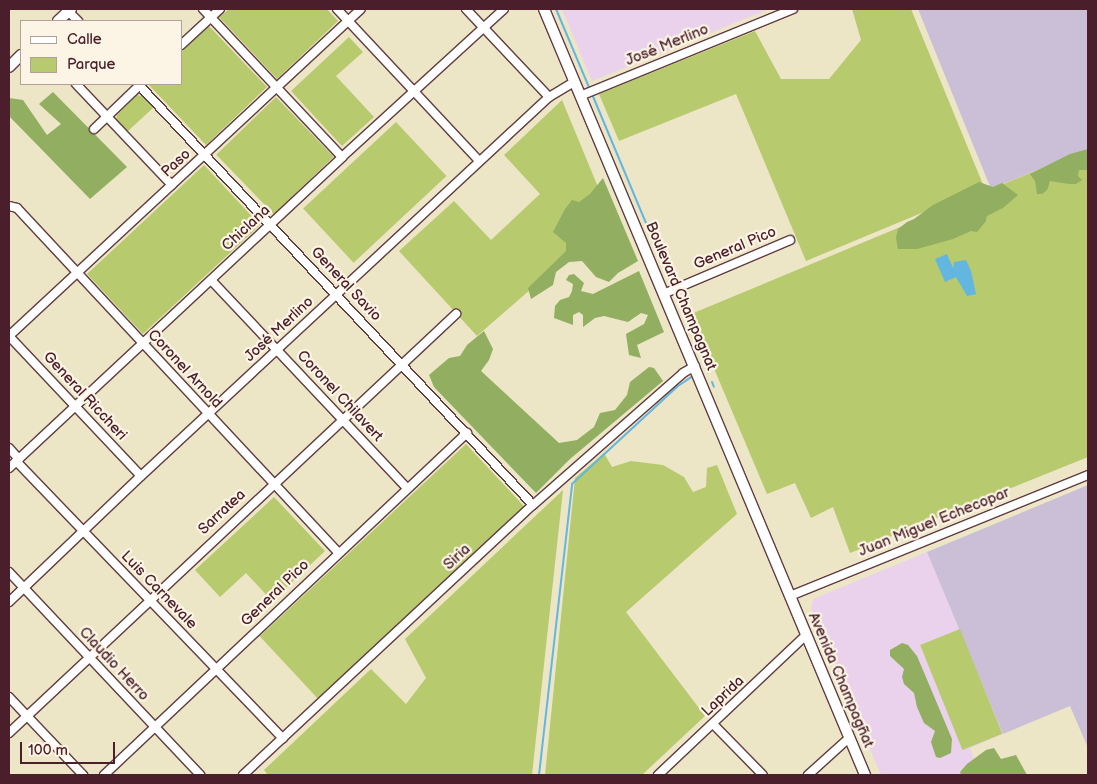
<!DOCTYPE html>
<meta charset="utf-8">
<style>
body{margin:0}
#map{position:relative;width:1097px;height:784px;overflow:hidden;background:#ece6c7;font-family:"Balsamiq Sans",sans-serif}
div>[style]{position:absolute}
[style*='--x']{left:calc(var(--x)*1px);top:calc(var(--y)*1px);width:calc(var(--w)*1px);rotate:calc(var(--a)*1deg)}
.built>*{inset:0;background:#ead1ec}
.industrial>*{inset:0;background:#cabfd6}
.green>*{inset:0;background:#b7ca6e;transform-origin:0 0}
.forest>*{inset:0;background:#91ae61}
.water>*{inset:0;background:#63b6df}
.stream>*{height:2px;margin:-1px;padding:0 1px;transform-origin:1px;border-radius:1px;background:#63b6df}
.roads{filter:drop-shadow(1px 0 #623d42) drop-shadow(-1px 0 #623d42) drop-shadow(0 1px #623d42) drop-shadow(0 -1px #623d42)}
.minor>*{height:8px;margin:-4px;padding:0 4px;transform-origin:4px;border-radius:4px;background:#fff}
.major>*{height:10px;margin:-5px;padding:0 5px;transform-origin:5px;border-radius:5px;background:#fff}
span{translate:-50% -50%;white-space:nowrap;text-align:center;line-height:1.15;-webkit-text-stroke:4.5px #fcf5e5;paint-order:stroke}
.street-label{font-size:15px;color:#4a1f2b}
.frame{position:absolute;inset:0;border:10px solid #4a1f2b;pointer-events:none}
.legend{position:absolute;left:20px;top:20px;width:162px;height:65px;box-sizing:border-box;background:#fcf5e5;border:1px solid #b59f9b;margin:0;padding:6px 9px;list-style:none;font-size:15px;color:#4a1f2b}
.legend li{display:flex;align-items:center;gap:10px;height:25px}
.legend b{width:25px;border:1px solid #b59f9b}
.scale{position:absolute;left:20px;top:742px;width:95px;height:22px;box-sizing:border-box;border:2px solid #4a1f2b;border-top:0;padding-left:6px;font-size:15px;line-height:18px;white-space:nowrap;color:#4a1f2b;-webkit-text-stroke:4px #fcf5e5;paint-order:stroke}
</style>
<div id="map">
<div class="built">
<div style="clip-path:polygon(562px 9px,769px 9px,592px 81px)"></div>
<div style="clip-path:polygon(927px 552px,1003px 734px,970px 748px,981px 775px,881px 775px,811px 608px,813px 599px)"></div>
</div>
<div class="industrial">
<div style="clip-path:polygon(918px 9px,1088px 9px,1088px 149px,991px 189px)"></div>
<div style="clip-path:polygon(1088px 485px,1088px 748px,1070px 706px,1003px 734px,927px 552px)"></div>
</div>
<div class="green">
<div style="clip-path:polygon(229px 9px,327px 9px,338px 21px,277px 79px,219px 17px)"></div>
<div style="clip-path:polygon(852px 9px,911px 9px,984px 187px,806px 261px,736px 94px,619px 141px,599px 94px,755px 31px,781px 79px,829px 79px,861px 40px)"></div>
<div style="clip-path:polygon(209px 26px,267px 87px,206px 145px,148px 84px,181px 84px,181px 52px)"></div>
<div style="clip-path:polygon(349px 37px,363px 52px,336px 76px,374px 117px,342px 146px,291px 91px)"></div>
<div style="clip-path:polygon(137px 95px,142px 96px,154px 107px,127px 132px,116px 120px,117px 115px)"></div>
<div style="left:276px;top:97px;width:83px;height:83px;rotate:46deg"></div>
<div style="clip-path:polygon(562px 100px,598px 187px,577px 249px,477px 336px,399px 251px,454px 201px,491px 240px,540px 194px,504px 155px)"></div>
<div style="left:396px;top:122px;width:74px;height:127px;rotate:47deg"></div>
<div style="clip-path:polygon(1088px 149px,1088px 457px,850px 553px,833px 507px,811px 518px,795px 483px,767px 494px,691px 314px)"></div>
<div style="left:204px;top:165px;width:82px;height:160px;rotate:47deg"></div>
<div style="left:466px;top:444px;width:86px;height:282px;rotate:47deg"></div>
<div style="clip-path:polygon(604px 453px,612px 467px,631px 461px,663px 465px,684px 477px,693px 492px,706px 487px,707px 468px,717px 465px,737px 514px,626px 612px,705px 716px,642px 775px,545px 775px,575px 478px)"></div>
<div style="clip-path:polygon(563px 490px,532px 775px,268px 775px,264px 770px,371px 669px,406px 704px,426px 678px,405px 639px)"></div>
<div style="clip-path:polygon(274px 497px,325px 551px,272px 601px,246px 573px,220px 597px,195px 570px)"></div>
<div style="left:960px;top:629px;width:113px;height:43px;rotate:68deg"></div>
</div>
<div class="forest">
<div style="clip-path:polygon(53px 92px,127px 167px,90px 199px,9px 116px,9px 98px,23px 100px,47px 135px,61px 124px,39px 104px)"></div>
<div style="clip-path:polygon(1088px 149px,1088px 170px,1079px 170px,1078px 176px,1082px 180px,1076px 184px,1069px 184px,1050px 181px,1047px 190px,1042px 194px,1037px 194px,1035px 181px,1030px 174px,1070px 154px)"></div>
<div style="clip-path:polygon(603px 178px,638px 261px,618px 273px,609px 282px,596px 277px,582px 261px,569px 262px,556px 272px,553px 285px,531px 299px,528px 288px,566px 251px,566px 243px,553px 232px,565px 209px,572px 200px,579px 202px,590px 194px)"></div>
<div style="clip-path:polygon(979px 182px,993px 187px,1002px 183px,1018px 195px,1003px 208px,987px 216px,986px 221px,977px 232px,971px 231px,953px 239px,917px 249px,898px 249px,896px 238px,898px 229px,907px 222px,914px 219px,933px 205px)"></div>
<div style="clip-path:polygon(639px 271px,664px 332px,637px 345px,641px 358px,629px 355px,626px 334px,644px 324px,648px 315px,641px 313px,628px 322px,604px 316px,595px 318px,583px 327px,583px 315px,579px 312px,573px 315px,573px 325px,554px 318px,555px 306px,560px 300px,569px 297px,572px 291px,573px 284px,566px 280px,569px 275px,574px 274px,584px 283px,581px 291px,593px 294px)"></div>
<div style="clip-path:polygon(484px 331px,493px 349px,489px 360px,481px 371px,559px 443px,577px 440px,594px 427px,600px 413px,615px 410px,627px 395px,630px 382px,649px 367px,654px 368px,663px 381px,570px 459px,536px 493px,434px 387px,429px 375px,449px 358px,460px 356px,467px 345px)"></div>
<div style="clip-path:polygon(902px 643px,908px 645px,917px 656px,952px 739px,951px 753px,940px 758px,936px 757px,931px 742px,935px 731px,924px 723px,917px 707px,914px 693px,904px 684px,902px 677px,904px 669px,890px 656px,890px 650px)"></div>
<div style="clip-path:polygon(994px 748px,1001px 759px,1016px 755px,1027px 775px,961px 775px,960px 772px,967px 764px,986px 750px)"></div>
</div>
<div class="water">
<div style="clip-path:polygon(947px 254px,953px 268px,954px 262px,966px 260px,971px 271px,976px 294px,967px 296px,956px 277px,945px 282px,935px 259px)"></div>
</div>
<div class="stream">
<div style="--x:556;--y:9;--w:85;--a:67.1"></div>
<div style="--x:592;--y:94;--w:207;--a:67.3"></div>
<div style="--x:675;--y:292;--w:87;--a:67.6"></div>
<div style="--x:712;--y:382;--w:5;--a:68"></div>
<div style="--x:539;--y:775;--w:293;--a:-83.5"></div>
<div style="--x:572;--y:484;--w:144;--a:-42.8"></div>
<div style="--x:678;--y:386;--w:18;--a:-34"></div>
</div>
<div class="roads">
<div class="minor">
<div style="--x:66;--y:9;--w:17;--a:45"></div>
<div style="--x:203;--y:9;--w:203;--a:46.8"></div>
<div style="--x:337;--y:9;--w:208;--a:46.9"></div>
<div style="--x:466;--y:9;--w:121;--a:46.7"></div>
<div style="--x:181;--y:45;--w:53;--a:-42.7"></div>
<div style="--x:76;--y:84;--w:139;--a:46.5"></div>
<div style="--x:138;--y:84;--w:577;--a:46.82"></div>
<div style="--x:580;--y:96;--w:230;--a:-22.2"></div>
<div style="--x:94;--y:129;--w:65;--a:-43.8"></div>
<div style="--x:9;--y:206;--w:8;--a:14"></div>
<div style="--x:17;--y:208;--w:471;--a:47"></div>
<div style="--x:211;--y:280;--w:286;--a:46.7"></div>
<div style="--x:663;--y:294;--w:138;--a:-23"></div>
<div style="--x:9;--y:336;--w:480;--a:-42.9"></div>
<div style="--x:9;--y:336;--w:192;--a:46.7"></div>
<div style="--x:9;--y:448;--w:15;--a:48"></div>
<div style="--x:16;--y:461;--w:385;--a:46.1"></div>
<div style="--x:9;--y:468;--w:456;--a:-43"></div>
<div style="--x:342;--y:157;--w:219;--a:-42.4"></div>
<div style="--x:9;--y:572;--w:279;--a:46.7"></div>
<div style="--x:790;--y:596;--w:322;--a:-22.1"></div>
<div style="--x:9;--y:602;--w:182;--a:-43.7"></div>
<div style="--x:141;--y:476;--w:557;--a:-42.89"></div>
<div style="--x:549;--y:97;--w:29;--a:-31"></div>
<div style="--x:9;--y:697;--w:108;--a:46.5"></div>
<div style="--x:713;--y:724;--w:71;--a:45.6"></div>
<div style="--x:9;--y:733;--w:613;--a:-43.15"></div>
<div style="--x:104;--y:775;--w:499;--a:-43.3"></div>
<div style="--x:243;--y:775;--w:396;--a:-43"></div>
<div style="--x:533;--y:505;--w:200;--a:-41.3"></div>
<div style="--x:683;--y:373;--w:14;--a:-30"></div>
<div style="--x:658;--y:775;--w:204;--a:-43.4"></div>
<div style="--x:808;--y:775;--w:55;--a:-42.1"></div>
</div>
<div class="major">
<div style="--x:544;--y:9;--w:831;--a:67.26"></div>
<div style="--x:58;--y:21;--w:18;--a:-43"></div>
<div style="--x:9;--y:67;--w:17;--a:-45"></div>
</div>
</div>
<div class="street-label">
<span style="left:667px;top:45px;rotate:-22deg">José Merlino</span>
<span style="left:176px;top:163px;rotate:-43deg">Paso</span>
<span style="left:246px;top:228px;rotate:-43deg">Chiclana</span>
<span style="left:735px;top:248px;rotate:-23deg">General Pico</span>
<span style="left:346px;top:284px;rotate:47deg">General Savio</span>
<span style="left:681px;top:296px;rotate:67deg">Boulevard Champagnat</span>
<span style="left:279px;top:329px;rotate:-43deg">José Merlino</span>
<span style="left:185px;top:369px;rotate:47deg">Coronel Arnold</span>
<span style="left:85px;top:396px;rotate:47deg">General Riccheri</span>
<span style="left:340px;top:396px;rotate:47deg">Coronel Chilavert</span>
<span style="left:222px;top:512px;rotate:-43deg">Sarratea</span>
<span style="left:934px;top:522px;rotate:-22deg">Juan Miguel Echecopar</span>
<span style="left:457px;top:557px;rotate:-43deg">Siria</span>
<span style="left:159px;top:590px;rotate:46deg">Luis Carnevale</span>
<span style="left:275px;top:593px;rotate:-44deg">General Pico</span>
<span style="left:114px;top:664px;rotate:47deg">Claudio Herro</span>
<span style="left:841px;top:680px;rotate:67deg">Avenida Champagñat</span>
<span style="left:723px;top:696px;rotate:-43deg">Laprida</span>
</div>
<div class="frame"></div>
<ul class="legend">
<li><b style="height:6px;background:#fff"></b>Calle</li>
<li><b style="height:14px;background:#b7ca6e"></b>Parque</li>
</ul>
<div class="scale">100 m</div>
</div>
